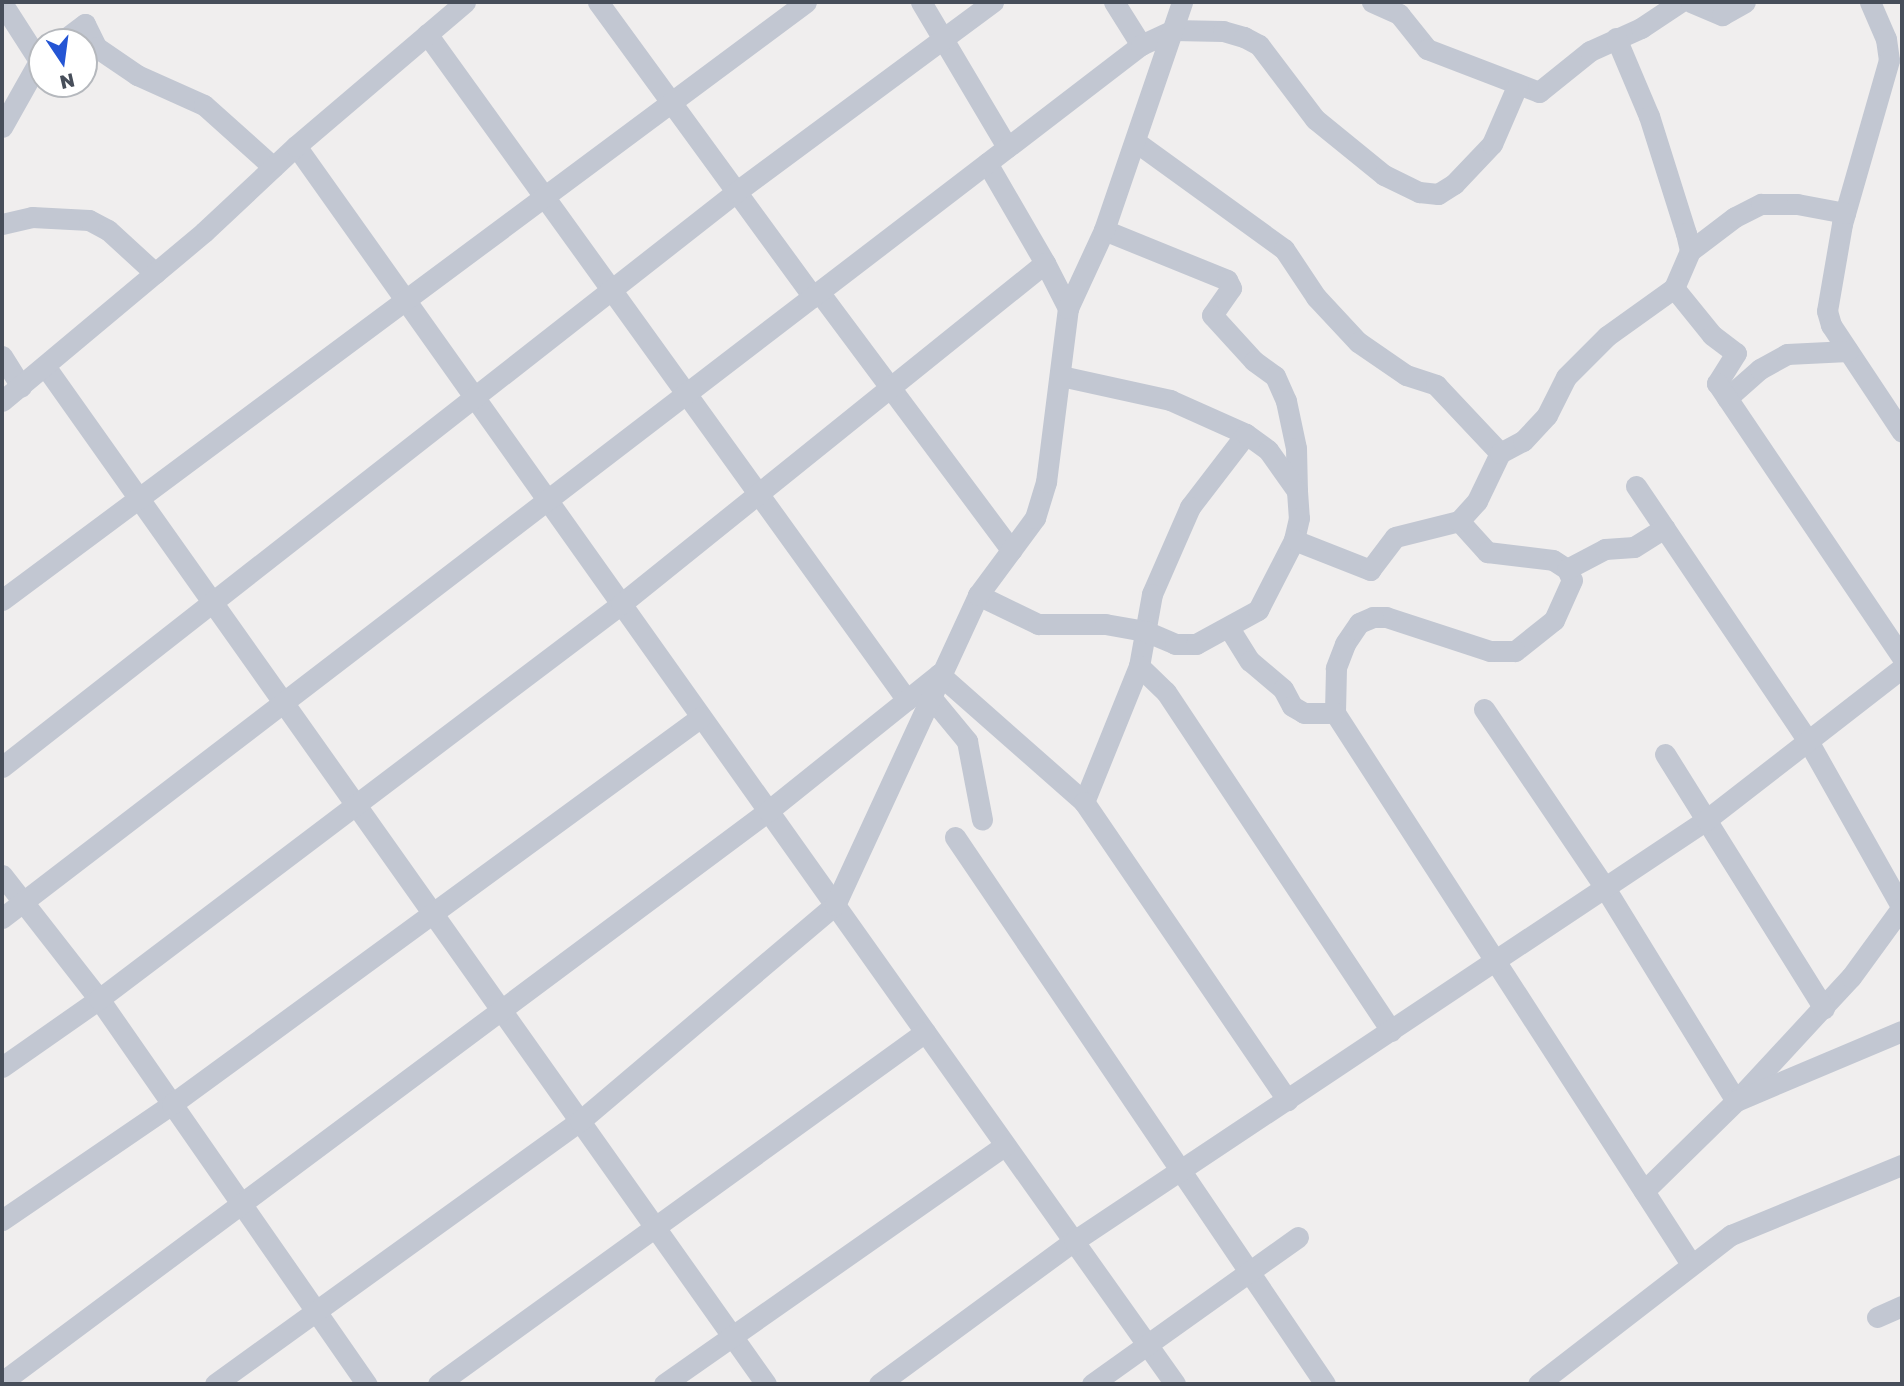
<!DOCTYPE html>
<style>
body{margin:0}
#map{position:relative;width:1904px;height:1386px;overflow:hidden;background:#f0eeee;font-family:"Golos Text",sans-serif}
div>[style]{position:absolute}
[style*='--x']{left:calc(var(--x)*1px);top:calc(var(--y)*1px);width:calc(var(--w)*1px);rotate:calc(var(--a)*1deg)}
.minor>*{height:21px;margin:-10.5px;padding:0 10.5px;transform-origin:10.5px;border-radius:10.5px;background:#c2c7d2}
span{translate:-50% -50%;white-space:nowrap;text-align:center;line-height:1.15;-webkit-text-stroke:7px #fff;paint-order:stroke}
.frame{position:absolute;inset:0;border:4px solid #474e5a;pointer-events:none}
.north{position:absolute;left:28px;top:28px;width:70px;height:70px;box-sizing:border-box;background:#fff;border:2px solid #b5b8bd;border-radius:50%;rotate:167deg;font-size:19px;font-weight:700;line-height:28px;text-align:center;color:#474e5a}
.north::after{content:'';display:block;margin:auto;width:24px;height:32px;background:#2455d4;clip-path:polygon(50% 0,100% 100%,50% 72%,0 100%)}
</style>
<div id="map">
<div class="minor">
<div style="--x:598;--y:2;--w:365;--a:53.9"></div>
<div style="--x:921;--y:2;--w:169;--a:59.3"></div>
<div style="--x:1114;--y:2;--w:51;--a:57.9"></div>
<div style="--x:1372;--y:2;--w:30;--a:24"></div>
<div style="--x:1399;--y:14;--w:45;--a:51.3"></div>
<div style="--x:1427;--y:49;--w:120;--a:21"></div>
<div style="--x:1539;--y:92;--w:65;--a:-38.8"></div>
<div style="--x:1590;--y:51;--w:56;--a:-24.3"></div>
<div style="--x:1641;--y:28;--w:47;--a:-33.7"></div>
<div style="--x:1691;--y:2;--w:34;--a:23"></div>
<div style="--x:1722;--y:15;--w:26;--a:-29"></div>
<div style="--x:1870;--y:2;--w:40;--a:66.6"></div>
<div style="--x:1886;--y:39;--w:21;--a:82"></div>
<div style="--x:1889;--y:60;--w:171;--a:106"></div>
<div style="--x:1842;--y:224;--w:88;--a:99.8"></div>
<div style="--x:1827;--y:311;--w:15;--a:74"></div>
<div style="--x:1831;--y:325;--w:128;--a:56.4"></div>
<div style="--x:2;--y:3;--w:67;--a:57.3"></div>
<div style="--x:427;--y:34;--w:821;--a:54.22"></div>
<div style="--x:1616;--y:38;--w:85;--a:67.1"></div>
<div style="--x:1649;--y:116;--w:123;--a:72.5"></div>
<div style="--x:1686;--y:233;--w:18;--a:77"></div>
<div style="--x:1690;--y:251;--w:40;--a:113.4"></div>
<div style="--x:61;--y:42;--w:30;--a:-37"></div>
<div style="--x:85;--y:24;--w:25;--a:64"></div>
<div style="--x:96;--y:47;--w:50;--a:34.3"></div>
<div style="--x:137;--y:75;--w:73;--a:24.1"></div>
<div style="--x:204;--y:105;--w:93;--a:41.9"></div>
<div style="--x:2;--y:127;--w:81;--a:-60.6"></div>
<div style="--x:1136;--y:142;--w:183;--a:35.9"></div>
<div style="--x:1284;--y:249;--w:58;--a:56.3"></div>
<div style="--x:1316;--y:297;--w:62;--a:47"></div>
<div style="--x:1358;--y:342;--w:58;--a:34.5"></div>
<div style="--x:1406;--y:375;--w:32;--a:18"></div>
<div style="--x:1436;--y:385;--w:93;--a:46.7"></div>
<div style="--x:296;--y:146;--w:1518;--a:54.62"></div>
<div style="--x:987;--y:163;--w:116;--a:59.9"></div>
<div style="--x:2;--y:224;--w:31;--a:-13"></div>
<div style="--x:32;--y:217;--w:57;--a:3"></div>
<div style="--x:89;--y:220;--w:21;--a:28"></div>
<div style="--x:108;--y:230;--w:64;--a:42.5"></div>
<div style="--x:1104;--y:230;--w:133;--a:22.1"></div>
<div style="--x:1227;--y:280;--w:9;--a:63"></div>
<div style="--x:1231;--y:288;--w:33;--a:125"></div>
<div style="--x:1212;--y:315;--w:62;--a:47.6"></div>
<div style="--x:1254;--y:361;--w:26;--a:36"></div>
<div style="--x:1275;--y:376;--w:27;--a:66"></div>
<div style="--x:1286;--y:401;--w:48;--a:78"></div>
<div style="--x:1296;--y:448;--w:43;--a:88.7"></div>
<div style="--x:1690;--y:251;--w:56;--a:-37.1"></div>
<div style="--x:1735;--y:217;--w:29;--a:-27"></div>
<div style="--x:1761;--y:204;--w:36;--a:0"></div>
<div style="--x:1797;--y:204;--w:49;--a:10.6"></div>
<div style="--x:819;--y:292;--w:322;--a:53.3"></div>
<div style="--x:2;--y:356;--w:36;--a:58"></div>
<div style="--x:45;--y:366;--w:1247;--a:54.69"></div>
<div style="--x:1061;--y:376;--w:112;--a:12.4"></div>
<div style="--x:1170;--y:400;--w:83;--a:24.1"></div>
<div style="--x:1246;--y:434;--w:92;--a:127.5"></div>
<div style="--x:1190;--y:507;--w:95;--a:113.6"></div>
<div style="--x:1152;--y:594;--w:73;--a:100.2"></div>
<div style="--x:1139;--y:666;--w:147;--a:112"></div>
<div style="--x:1727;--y:398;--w:44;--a:-41.3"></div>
<div style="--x:1760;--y:369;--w:31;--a:-29"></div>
<div style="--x:1787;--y:354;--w:61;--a:-2.8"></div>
<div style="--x:2;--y:401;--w:263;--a:-39.9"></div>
<div style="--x:204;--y:232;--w:126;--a:-43.1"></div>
<div style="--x:296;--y:146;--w:222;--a:-40.4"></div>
<div style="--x:1246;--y:434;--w:27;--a:36"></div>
<div style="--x:1268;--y:450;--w:50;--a:54.7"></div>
<div style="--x:1297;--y:491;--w:27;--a:86"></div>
<div style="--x:1299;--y:518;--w:23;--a:103"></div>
<div style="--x:1636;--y:486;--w:308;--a:56"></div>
<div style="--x:1808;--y:741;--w:192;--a:60.6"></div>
<div style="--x:1459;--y:521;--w:42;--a:47.9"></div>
<div style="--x:1487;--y:552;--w:66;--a:6.9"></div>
<div style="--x:1553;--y:560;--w:17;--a:33"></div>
<div style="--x:1567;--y:569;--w:12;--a:66"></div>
<div style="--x:1572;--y:580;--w:44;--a:114.2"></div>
<div style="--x:1554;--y:620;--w:50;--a:141.5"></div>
<div style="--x:1515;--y:651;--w:25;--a:180"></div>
<div style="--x:1490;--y:651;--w:109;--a:-161.9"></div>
<div style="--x:1386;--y:617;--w:13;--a:180"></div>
<div style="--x:1373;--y:617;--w:15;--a:157"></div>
<div style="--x:1359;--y:623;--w:25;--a:124"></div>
<div style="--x:1345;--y:644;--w:26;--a:111"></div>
<div style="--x:1336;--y:668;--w:45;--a:91.3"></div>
<div style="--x:1335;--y:713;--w:656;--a:57.13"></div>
<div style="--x:1567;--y:569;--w:43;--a:-27.8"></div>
<div style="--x:1605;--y:549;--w:29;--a:-4"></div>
<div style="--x:1634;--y:547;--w:36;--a:-32"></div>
<div style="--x:978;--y:595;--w:67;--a:25.8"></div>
<div style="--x:1038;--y:624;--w:67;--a:0"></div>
<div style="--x:1105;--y:624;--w:41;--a:9.9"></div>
<div style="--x:1145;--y:631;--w:33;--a:23"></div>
<div style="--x:1175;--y:644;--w:21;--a:0"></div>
<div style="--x:1196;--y:644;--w:71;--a:-28.7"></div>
<div style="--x:1258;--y:610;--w:79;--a:-62.8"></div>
<div style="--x:1294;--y:540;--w:82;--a:21.5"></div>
<div style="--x:1370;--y:570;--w:41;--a:-52.9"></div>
<div style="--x:1395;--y:537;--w:66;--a:-14"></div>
<div style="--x:1459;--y:521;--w:27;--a:-48"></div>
<div style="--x:1477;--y:501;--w:53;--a:-64.4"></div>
<div style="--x:1500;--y:453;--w:26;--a:-28"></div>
<div style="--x:1523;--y:441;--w:35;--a:-47"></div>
<div style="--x:1547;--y:415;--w:42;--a:-63.4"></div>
<div style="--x:1566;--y:377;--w:58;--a:-45"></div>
<div style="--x:1607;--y:336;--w:82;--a:-35.6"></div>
<div style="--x:1674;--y:288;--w:60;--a:51"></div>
<div style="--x:1712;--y:335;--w:30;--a:37"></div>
<div style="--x:1736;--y:353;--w:36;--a:122"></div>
<div style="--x:1717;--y:383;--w:331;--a:56"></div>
<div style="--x:2;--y:600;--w:1002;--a:-36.64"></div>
<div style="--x:1229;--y:628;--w:39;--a:58"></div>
<div style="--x:1250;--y:661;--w:43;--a:40.3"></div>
<div style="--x:1283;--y:689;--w:19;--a:62"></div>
<div style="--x:1292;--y:706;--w:14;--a:30"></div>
<div style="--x:1304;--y:713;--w:31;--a:0"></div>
<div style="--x:1139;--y:666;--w:37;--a:44"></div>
<div style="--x:1166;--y:692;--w:407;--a:56.4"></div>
<div style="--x:929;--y:695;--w:60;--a:50.4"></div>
<div style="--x:967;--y:741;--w:80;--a:79.2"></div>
<div style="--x:1484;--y:709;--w:216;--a:55.9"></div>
<div style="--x:1605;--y:888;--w:250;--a:58.4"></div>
<div style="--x:1736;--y:1101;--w:169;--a:-47.2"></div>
<div style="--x:1851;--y:977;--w:87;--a:-53.9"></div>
<div style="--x:1665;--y:754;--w:300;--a:58"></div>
<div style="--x:2;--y:767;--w:932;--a:-38.07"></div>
<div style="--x:736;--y:192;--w:320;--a:-36.5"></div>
<div style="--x:955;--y:837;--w:660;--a:55.92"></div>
<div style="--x:2;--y:875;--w:157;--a:52"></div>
<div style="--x:99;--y:999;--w:469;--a:55.2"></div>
<div style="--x:2;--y:918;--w:1435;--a:-37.47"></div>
<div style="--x:1141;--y:45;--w:35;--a:-25"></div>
<div style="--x:1173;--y:30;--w:50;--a:1.1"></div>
<div style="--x:1223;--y:31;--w:22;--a:16"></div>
<div style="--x:1244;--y:37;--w:17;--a:28"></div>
<div style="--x:1259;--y:45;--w:93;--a:52.9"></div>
<div style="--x:1315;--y:119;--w:89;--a:39.1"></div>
<div style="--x:1384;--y:175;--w:39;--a:26"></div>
<div style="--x:1419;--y:192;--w:19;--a:6"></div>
<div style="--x:1438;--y:194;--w:19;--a:-32"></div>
<div style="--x:1454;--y:184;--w:55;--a:-46.5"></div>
<div style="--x:1492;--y:144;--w:65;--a:-66.6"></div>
<div style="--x:2;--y:1067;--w:118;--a:-35"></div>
<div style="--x:99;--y:999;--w:655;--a:-37.11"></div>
<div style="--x:621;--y:604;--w:544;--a:-38.81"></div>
<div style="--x:1045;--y:263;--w:51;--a:62.9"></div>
<div style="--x:1644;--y:1191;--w:129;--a:-44.4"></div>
<div style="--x:1736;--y:1101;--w:180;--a:-22.9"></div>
<div style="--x:2;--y:1220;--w:206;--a:-34.3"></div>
<div style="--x:172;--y:1104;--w:655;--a:-36.19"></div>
<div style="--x:1877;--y:1317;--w:27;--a:-24"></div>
<div style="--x:2;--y:1382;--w:955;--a:-36.7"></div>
<div style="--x:768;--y:811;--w:219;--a:-38.7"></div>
<div style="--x:939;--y:674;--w:193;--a:41.4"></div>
<div style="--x:1084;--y:802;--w:361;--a:55.7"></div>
<div style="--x:215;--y:1384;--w:450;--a:-35.8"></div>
<div style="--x:580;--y:1121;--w:334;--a:-40.3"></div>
<div style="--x:835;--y:905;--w:341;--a:-65.2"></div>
<div style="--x:978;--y:595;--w:96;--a:-53.5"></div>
<div style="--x:1035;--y:518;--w:38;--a:-73"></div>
<div style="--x:1046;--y:482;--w:175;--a:-82.8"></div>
<div style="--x:1068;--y:308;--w:86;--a:-65.2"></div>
<div style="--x:1104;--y:230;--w:241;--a:-71.1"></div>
<div style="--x:438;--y:1384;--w:601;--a:-35.86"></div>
<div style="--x:664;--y:1384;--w:416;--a:-35"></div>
<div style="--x:879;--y:1384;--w:242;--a:-36.3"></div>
<div style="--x:1074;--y:1241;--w:759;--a:-33.67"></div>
<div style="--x:1706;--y:820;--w:248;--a:-37.8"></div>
<div style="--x:1092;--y:1384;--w:253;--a:-35.5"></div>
<div style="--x:1538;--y:1384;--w:244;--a:-37.7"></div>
<div style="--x:1731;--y:1235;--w:185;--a:-22.3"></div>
</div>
<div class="frame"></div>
<div class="north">N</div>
</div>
